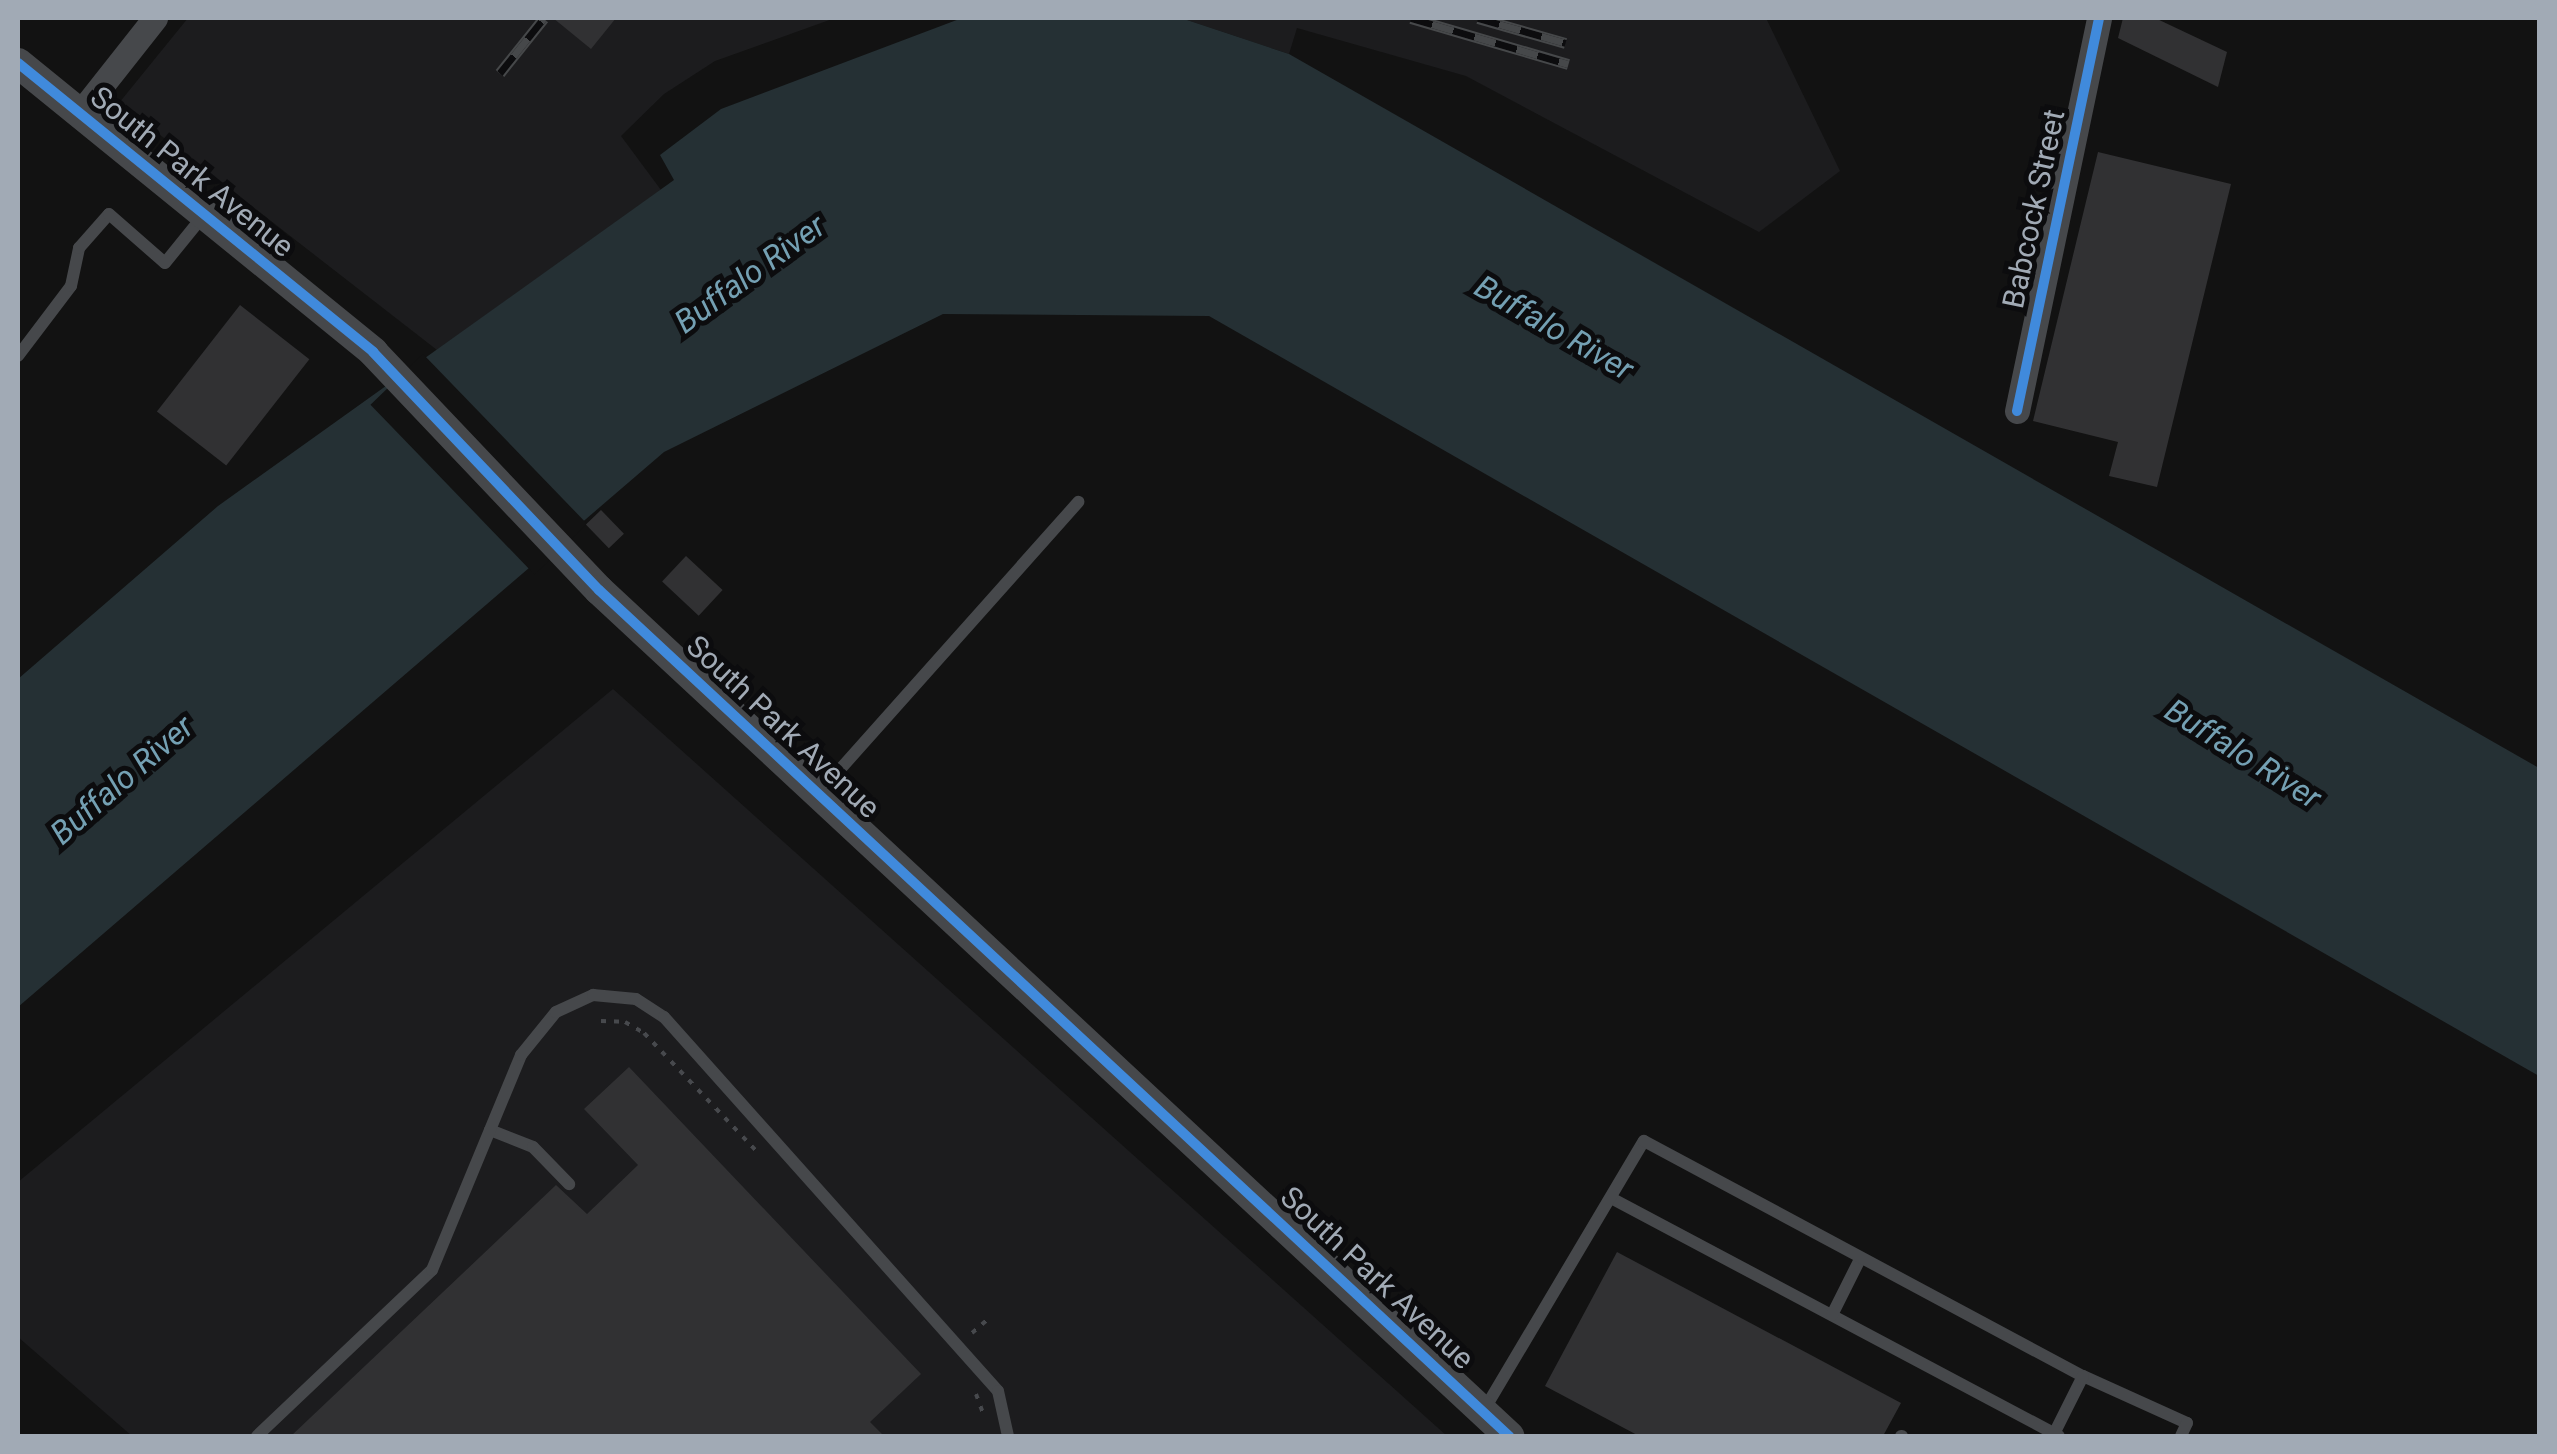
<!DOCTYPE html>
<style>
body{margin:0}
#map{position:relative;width:2557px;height:1454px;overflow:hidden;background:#121212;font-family:Roboto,sans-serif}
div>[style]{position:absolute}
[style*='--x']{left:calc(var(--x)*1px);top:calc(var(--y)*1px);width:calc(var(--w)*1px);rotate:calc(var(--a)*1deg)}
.built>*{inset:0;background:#1c1c1e}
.water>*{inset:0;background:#253034}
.pier>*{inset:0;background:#121212;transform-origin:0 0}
.building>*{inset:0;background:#313133;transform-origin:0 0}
.path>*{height:4px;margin-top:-2px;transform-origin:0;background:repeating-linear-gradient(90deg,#47494d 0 5px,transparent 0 13px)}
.service>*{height:12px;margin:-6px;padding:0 6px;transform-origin:6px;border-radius:6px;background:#46484b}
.minor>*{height:25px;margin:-12.5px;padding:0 12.5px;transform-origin:12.5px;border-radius:12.5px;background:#46484b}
.tertiary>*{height:30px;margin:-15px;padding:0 15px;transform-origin:15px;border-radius:15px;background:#46484b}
.rail>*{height:11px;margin-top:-5.5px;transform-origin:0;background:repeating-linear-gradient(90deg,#0c0c0e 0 22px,#46484a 0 44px);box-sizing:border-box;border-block:2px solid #46484a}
.cycleway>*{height:10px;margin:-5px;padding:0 5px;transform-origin:5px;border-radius:5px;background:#408adc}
span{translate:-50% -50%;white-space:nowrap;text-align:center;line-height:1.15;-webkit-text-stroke:10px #0c0c0e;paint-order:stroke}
.street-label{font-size:30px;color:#a1aab5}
.water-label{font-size:32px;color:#74a0b3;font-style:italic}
.frame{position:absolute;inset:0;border:20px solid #a1aab5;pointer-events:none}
</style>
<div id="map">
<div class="built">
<div style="clip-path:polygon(188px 18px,835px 18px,715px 61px,664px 94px,621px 136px,661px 190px,437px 350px,119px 103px)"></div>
<div style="clip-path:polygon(1181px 18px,1766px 18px,1840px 171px,1759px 232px,1466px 76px,1297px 28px,1289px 54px)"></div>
<div style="clip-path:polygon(613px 689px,1447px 1436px,132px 1436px,18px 1337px,18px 1182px)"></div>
</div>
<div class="water">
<div style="clip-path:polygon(962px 18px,1181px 18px,1289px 54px,2539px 768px,2539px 1076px,1209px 316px,943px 314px,664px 452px,18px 1007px,18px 679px,218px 506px,674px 180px,660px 155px,721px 109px)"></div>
</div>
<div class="pier">
<div style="left:423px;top:354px;width:236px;height:73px;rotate:46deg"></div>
</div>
<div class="building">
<div style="clip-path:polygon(553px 18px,616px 18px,591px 49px)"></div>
<div style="clip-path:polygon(2123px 18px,2155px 18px,2227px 52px,2218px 87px,2118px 38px)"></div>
<div style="clip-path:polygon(2098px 152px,2231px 184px,2157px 487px,2109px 476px,2118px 442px,2033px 421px)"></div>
<div style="left:240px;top:305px;width:88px;height:135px;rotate:38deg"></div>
<div style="left:601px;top:510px;width:33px;height:21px;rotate:46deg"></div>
<div style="left:686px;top:556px;width:50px;height:35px;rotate:43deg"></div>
<div style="clip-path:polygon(629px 1067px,921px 1374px,870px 1422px,884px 1436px,291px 1436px,556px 1185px,587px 1214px,638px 1165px,584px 1109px)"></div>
<div style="clip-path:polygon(1617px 1252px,1901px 1403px,1883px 1436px,1639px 1436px,1545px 1386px)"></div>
</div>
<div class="path">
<div style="--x:601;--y:1021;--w:24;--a:2"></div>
<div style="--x:625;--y:1022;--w:22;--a:30"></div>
<div style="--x:644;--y:1033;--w:168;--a:46.4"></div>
<div style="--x:972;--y:1333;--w:20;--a:-41"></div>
<div style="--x:976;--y:1394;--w:20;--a:70"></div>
</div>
<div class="service">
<div style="--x:18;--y:356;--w:88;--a:-52.9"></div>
<div style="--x:71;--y:286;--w:39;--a:-78"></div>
<div style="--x:79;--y:248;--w:45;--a:-48.6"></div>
<div style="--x:109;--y:214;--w:74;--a:41.2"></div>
<div style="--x:165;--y:263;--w:60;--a:-51"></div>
<div style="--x:819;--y:793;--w:390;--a:-48.3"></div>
<div style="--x:490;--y:1130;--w:46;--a:21.6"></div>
<div style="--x:533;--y:1147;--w:52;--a:45.8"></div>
<div style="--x:1611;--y:1198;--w:507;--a:27.98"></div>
<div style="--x:1832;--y:1315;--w:60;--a:-63.4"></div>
<div style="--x:2083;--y:1376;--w:114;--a:24.3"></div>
<div style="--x:2187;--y:1423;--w:14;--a:115"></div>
<div style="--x:1484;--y:1410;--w:313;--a:-59.3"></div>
<div style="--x:1644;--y:1141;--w:498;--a:28.2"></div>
<div style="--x:2083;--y:1376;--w:67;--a:116.6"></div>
<div style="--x:257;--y:1436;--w:241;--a:-43.5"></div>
<div style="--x:432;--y:1270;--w:233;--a:-67.5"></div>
<div style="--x:521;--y:1055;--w:55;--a:-50.9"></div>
<div style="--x:556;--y:1012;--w:41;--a:-24.7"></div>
<div style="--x:593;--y:995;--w:43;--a:5.3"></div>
<div style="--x:636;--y:999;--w:33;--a:33"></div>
<div style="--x:664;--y:1017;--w:501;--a:48.23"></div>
<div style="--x:998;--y:1391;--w:46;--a:77.5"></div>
<div style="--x:1901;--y:1436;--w:1;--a:0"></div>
</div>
<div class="minor">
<div style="--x:80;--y:113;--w:121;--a:-51.7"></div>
<div style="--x:2017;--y:411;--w:401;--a:-78.2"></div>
</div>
<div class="tertiary">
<div style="--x:18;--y:63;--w:458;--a:39.1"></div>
<div style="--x:373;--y:352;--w:328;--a:46.5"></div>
<div style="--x:599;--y:590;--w:1243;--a:42.91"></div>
</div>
<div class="rail">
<div style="--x:1411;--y:18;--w:164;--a:16.3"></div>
<div style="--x:1478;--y:18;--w:91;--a:15.9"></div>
<div style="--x:500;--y:73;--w:70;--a:-51.3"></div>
</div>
<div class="cycleway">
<div style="--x:18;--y:63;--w:458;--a:39.1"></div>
<div style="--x:373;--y:352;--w:328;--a:46.5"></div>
<div style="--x:599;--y:590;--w:1243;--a:42.91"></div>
<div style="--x:2017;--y:411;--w:401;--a:-78.2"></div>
</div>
<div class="street-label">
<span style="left:192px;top:172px;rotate:39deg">South Park Avenue</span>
<span style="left:2034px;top:209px;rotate:-78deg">Babcock Street</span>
<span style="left:783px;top:727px;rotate:43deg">South Park Avenue</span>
<span style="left:1377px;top:1278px;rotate:43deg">South Park Avenue</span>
</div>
<div class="water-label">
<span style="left:750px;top:274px;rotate:-36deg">Buffalo River</span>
<span style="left:1554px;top:328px;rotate:30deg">Buffalo River</span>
<span style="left:2243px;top:754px;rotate:32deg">Buffalo River</span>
<span style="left:122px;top:780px;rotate:-41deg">Buffalo River</span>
</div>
<div class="frame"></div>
</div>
